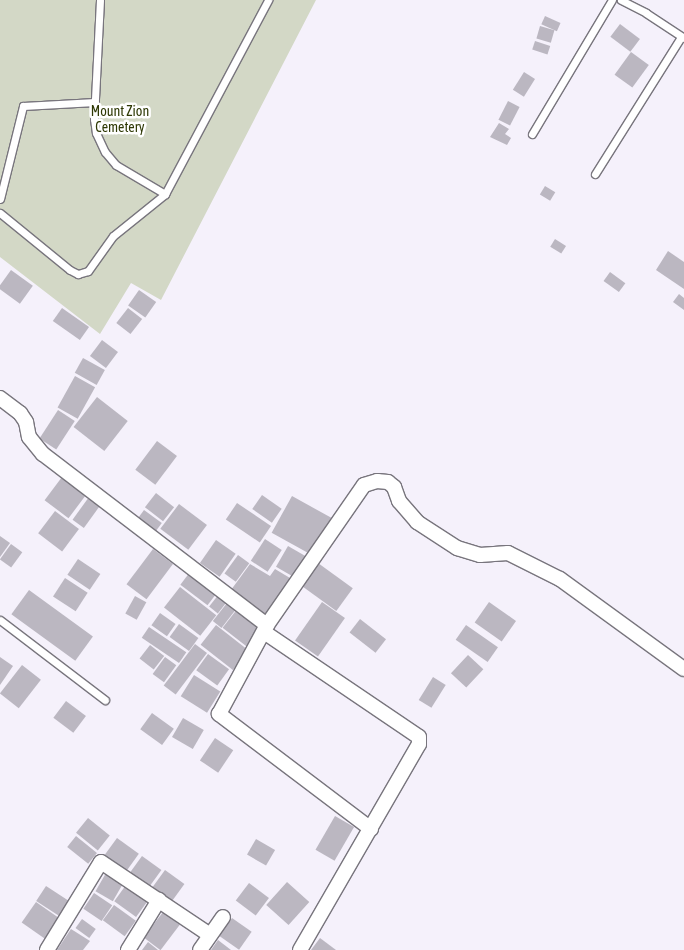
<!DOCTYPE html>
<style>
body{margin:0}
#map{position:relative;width:684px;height:950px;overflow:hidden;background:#f5f1fb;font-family:"Asap Condensed",sans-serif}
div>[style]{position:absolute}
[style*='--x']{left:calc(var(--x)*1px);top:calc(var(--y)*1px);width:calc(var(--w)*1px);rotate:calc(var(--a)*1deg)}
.green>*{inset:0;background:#d3d8c6}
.building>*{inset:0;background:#bbb7c1;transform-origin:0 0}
.roads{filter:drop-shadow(1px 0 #78757d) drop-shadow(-1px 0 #78757d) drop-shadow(0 1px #78757d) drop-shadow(0 -1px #78757d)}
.service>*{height:7px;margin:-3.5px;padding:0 3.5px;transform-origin:3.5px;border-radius:3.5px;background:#fff}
.minor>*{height:14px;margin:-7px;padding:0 7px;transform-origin:7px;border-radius:7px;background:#fff}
span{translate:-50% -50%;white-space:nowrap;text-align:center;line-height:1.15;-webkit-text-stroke:5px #fff;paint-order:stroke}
.park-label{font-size:14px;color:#2f3905}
</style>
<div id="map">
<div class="green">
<div style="clip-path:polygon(0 0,316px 0,161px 300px,131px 283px,100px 334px,0 257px)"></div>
</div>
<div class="building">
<div style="left:545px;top:16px;width:17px;height:9px;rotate:24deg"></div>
<div style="left:620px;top:24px;width:25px;height:16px;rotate:37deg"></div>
<div style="left:540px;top:26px;width:15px;height:13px;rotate:16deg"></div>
<div style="left:535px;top:41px;width:16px;height:9px;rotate:18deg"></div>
<div style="left:631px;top:52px;width:22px;height:28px;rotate:36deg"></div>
<div style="left:524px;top:72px;width:13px;height:21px;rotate:32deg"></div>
<div style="left:508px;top:101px;width:13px;height:21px;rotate:27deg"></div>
<div style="clip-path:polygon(499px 123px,509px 129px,505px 134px,511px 138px,507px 145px,490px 137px)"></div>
<div style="left:545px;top:186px;width:12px;height:10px;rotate:31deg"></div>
<div style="left:555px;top:239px;width:13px;height:9px;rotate:32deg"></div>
<div style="clip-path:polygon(668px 251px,684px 262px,684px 289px,656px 270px)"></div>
<div style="left:11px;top:270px;width:27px;height:22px;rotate:36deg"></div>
<div style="left:610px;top:272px;width:19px;height:11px;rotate:36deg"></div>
<div style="left:139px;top:290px;width:21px;height:19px;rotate:35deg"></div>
<div style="clip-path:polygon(679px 294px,684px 298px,684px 310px,673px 302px)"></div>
<div style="left:62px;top:308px;width:33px;height:16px;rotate:35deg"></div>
<div style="left:128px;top:308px;width:18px;height:19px;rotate:38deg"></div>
<div style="left:102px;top:340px;width:20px;height:20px;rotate:37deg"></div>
<div style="left:83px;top:358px;width:25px;height:17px;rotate:29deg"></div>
<div style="left:75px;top:376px;width:23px;height:36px;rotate:29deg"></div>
<div style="left:97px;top:397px;width:39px;height:38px;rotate:38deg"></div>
<div style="left:58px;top:410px;width:20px;height:34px;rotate:33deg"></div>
<div style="left:157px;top:441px;width:25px;height:36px;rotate:37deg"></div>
<div style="left:62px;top:477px;width:30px;height:29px;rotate:37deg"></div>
<div style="left:156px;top:493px;width:23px;height:18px;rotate:38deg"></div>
<div style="left:262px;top:495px;width:24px;height:17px;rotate:35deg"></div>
<div style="left:292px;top:496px;width:48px;height:42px;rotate:29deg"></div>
<div style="left:89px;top:497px;width:14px;height:28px;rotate:36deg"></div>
<div style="left:237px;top:503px;width:41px;height:20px;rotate:34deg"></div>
<div style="left:179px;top:504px;width:35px;height:31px;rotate:37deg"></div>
<div style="left:144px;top:510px;width:22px;height:14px;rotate:36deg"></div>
<div style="left:55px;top:511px;width:30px;height:28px;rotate:37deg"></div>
<div style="clip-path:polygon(0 536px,10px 543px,0 557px)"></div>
<div style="left:265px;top:539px;width:20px;height:26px;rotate:33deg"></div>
<div style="left:216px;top:540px;width:24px;height:28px;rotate:35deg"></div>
<div style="left:11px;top:544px;width:14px;height:19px;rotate:36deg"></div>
<div style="left:288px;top:546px;width:24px;height:24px;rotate:30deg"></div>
<div style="left:153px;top:549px;width:25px;height:44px;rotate:37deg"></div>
<div style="left:238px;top:555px;width:14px;height:23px;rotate:36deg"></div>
<div style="left:78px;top:559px;width:27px;height:19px;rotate:34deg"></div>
<div style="left:318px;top:563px;width:43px;height:28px;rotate:36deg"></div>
<div style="clip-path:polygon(250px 564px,270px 576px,275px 569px,295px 581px,269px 618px,231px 590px)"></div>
<div style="left:190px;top:572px;width:34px;height:16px;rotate:37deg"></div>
<div style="left:65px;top:578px;width:27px;height:22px;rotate:33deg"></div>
<div style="left:180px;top:587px;width:46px;height:26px;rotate:38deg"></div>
<div style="left:29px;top:590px;width:79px;height:30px;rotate:36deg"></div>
<div style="left:219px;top:594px;width:11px;height:16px;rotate:38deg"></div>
<div style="left:135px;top:596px;width:13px;height:20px;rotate:29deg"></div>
<div style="left:322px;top:602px;width:28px;height:47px;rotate:35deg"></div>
<div style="left:489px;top:602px;width:33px;height:25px;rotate:35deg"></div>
<div style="left:227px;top:603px;width:11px;height:23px;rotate:38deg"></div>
<div style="left:238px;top:608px;width:33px;height:25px;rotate:38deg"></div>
<div style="left:160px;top:613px;width:19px;height:15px;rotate:35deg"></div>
<div style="left:360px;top:619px;width:33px;height:17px;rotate:38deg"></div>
<div style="left:179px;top:624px;width:24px;height:16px;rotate:36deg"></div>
<div style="left:216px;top:625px;width:41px;height:25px;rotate:38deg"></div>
<div style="left:466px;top:625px;width:39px;height:18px;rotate:35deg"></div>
<div style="left:149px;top:627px;width:45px;height:13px;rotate:34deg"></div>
<div style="left:195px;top:644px;width:15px;height:52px;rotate:37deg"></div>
<div style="left:150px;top:645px;width:18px;height:17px;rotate:38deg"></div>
<div style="left:208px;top:654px;width:26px;height:20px;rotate:36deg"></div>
<div style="left:468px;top:655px;width:21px;height:25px;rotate:43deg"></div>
<div style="clip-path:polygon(0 657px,13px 666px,0 685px)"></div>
<div style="left:165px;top:657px;width:14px;height:21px;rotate:36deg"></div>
<div style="left:22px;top:665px;width:24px;height:36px;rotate:38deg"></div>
<div style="left:194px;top:675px;width:31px;height:25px;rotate:32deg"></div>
<div style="left:433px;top:677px;width:15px;height:27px;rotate:32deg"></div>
<div style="left:66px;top:701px;width:25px;height:21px;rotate:37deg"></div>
<div style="left:152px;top:713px;width:27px;height:20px;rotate:36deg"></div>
<div style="left:183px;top:718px;width:24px;height:22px;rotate:30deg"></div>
<div style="left:215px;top:738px;width:22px;height:27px;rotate:34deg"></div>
<div style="left:335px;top:816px;width:22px;height:39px;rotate:30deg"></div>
<div style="left:88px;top:818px;width:28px;height:19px;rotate:39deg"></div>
<div style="left:76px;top:836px;width:27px;height:14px;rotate:39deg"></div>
<div style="left:117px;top:838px;width:27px;height:22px;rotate:36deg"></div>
<div style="left:256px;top:839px;width:22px;height:18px;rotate:30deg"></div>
<div style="left:142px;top:856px;width:24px;height:20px;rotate:36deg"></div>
<div style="left:165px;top:870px;width:24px;height:21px;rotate:36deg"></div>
<div style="left:106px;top:873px;width:20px;height:21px;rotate:30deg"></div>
<div style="left:287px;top:882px;width:30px;height:31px;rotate:42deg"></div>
<div style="left:249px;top:883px;width:25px;height:22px;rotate:37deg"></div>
<div style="left:126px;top:885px;width:27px;height:20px;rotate:36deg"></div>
<div style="left:46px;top:886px;width:27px;height:18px;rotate:33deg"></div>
<div style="left:94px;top:893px;width:22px;height:19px;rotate:34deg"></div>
<div style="left:36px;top:902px;width:28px;height:25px;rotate:35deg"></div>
<div style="left:114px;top:905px;width:27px;height:19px;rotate:36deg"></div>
<div style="left:163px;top:912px;width:21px;height:32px;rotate:37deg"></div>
<div style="left:232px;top:918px;width:24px;height:22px;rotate:35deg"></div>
<div style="left:82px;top:919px;width:17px;height:11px;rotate:36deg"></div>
<div style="clip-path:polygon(71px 929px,90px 941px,83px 950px,57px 950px)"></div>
<div style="clip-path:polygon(320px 938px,336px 950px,311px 950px)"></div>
<div style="clip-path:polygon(218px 940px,231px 950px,211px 950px)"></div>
<div style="clip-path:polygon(148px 942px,158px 950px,142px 950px)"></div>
</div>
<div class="roads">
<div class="service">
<div style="--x:100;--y:0;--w:119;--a:92.9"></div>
<div style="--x:94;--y:119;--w:14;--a:82"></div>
<div style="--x:96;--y:133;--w:21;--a:65"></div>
<div style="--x:105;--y:152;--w:17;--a:50"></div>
<div style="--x:116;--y:165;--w:57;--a:30.6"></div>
<div style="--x:621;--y:0;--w:28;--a:27"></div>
<div style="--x:646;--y:13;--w:45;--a:33.3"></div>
<div style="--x:532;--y:134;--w:156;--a:-59.2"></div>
<div style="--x:595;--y:174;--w:162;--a:-57.9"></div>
<div style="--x:0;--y:199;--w:96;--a:-76.1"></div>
<div style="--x:23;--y:106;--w:72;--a:-3.2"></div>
<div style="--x:0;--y:213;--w:90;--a:39.2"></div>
<div style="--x:70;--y:270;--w:9;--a:27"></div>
<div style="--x:78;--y:274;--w:10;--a:-17"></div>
<div style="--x:88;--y:271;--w:43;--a:-54.5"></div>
<div style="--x:113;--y:236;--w:67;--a:-38.9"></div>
<div style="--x:165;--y:194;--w:220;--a:-62"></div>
<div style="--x:0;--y:620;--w:132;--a:37.3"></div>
</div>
<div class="minor">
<div style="--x:0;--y:398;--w:25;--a:37"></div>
<div style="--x:20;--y:413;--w:11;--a:56"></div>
<div style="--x:26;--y:422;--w:15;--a:79"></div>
<div style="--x:29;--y:437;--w:22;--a:51"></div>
<div style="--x:43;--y:454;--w:282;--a:37.4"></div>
<div style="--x:264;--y:632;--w:187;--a:34.1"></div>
<div style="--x:419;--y:737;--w:7;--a:90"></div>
<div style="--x:419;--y:744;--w:238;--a:120"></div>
<div style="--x:371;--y:829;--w:191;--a:-142.9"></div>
<div style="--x:219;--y:714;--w:101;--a:-61.7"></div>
<div style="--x:267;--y:625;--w:170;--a:-55.3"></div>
<div style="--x:364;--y:485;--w:14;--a:-17"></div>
<div style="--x:377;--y:481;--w:11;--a:5"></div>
<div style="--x:388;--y:482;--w:8;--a:40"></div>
<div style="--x:394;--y:487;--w:15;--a:70"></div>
<div style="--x:399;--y:501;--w:28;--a:49"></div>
<div style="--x:417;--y:522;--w:48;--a:33"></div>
<div style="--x:457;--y:548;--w:24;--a:17"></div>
<div style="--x:480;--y:555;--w:28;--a:-4"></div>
<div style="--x:508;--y:553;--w:58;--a:26.6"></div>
<div style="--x:560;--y:579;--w:153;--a:36"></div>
<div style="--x:47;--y:950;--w:103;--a:-58.5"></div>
<div style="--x:101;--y:862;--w:131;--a:33.8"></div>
<div style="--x:128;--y:950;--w:59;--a:-58.2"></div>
<div style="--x:200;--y:950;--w:40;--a:-55.1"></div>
</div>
</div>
<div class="park-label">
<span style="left:120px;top:119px">Mount Zion<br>Cemetery</span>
</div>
</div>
